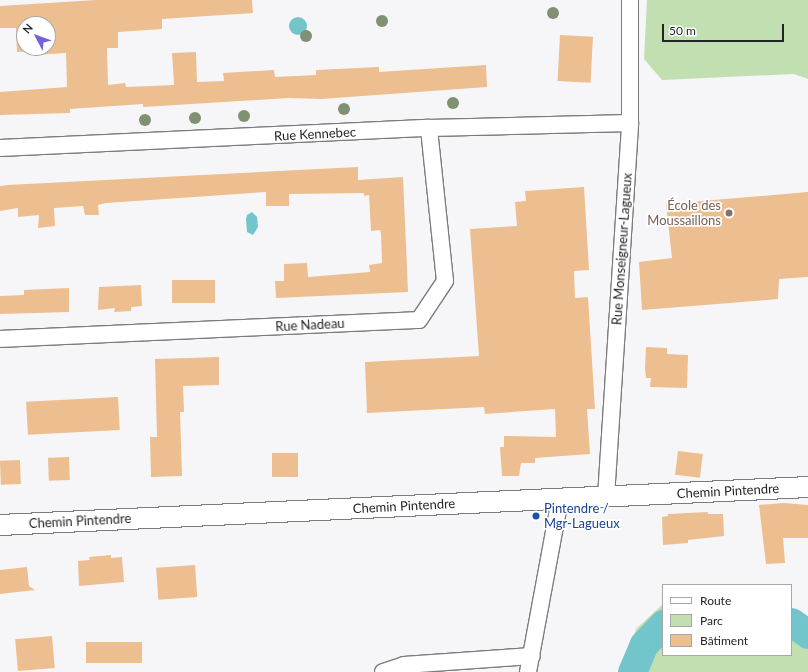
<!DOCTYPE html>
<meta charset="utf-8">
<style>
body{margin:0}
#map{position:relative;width:808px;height:672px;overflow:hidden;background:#f6f6f8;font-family:Lato,sans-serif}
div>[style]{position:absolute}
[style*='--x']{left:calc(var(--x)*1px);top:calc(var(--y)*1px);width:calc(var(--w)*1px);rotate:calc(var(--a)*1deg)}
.green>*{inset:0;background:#c2dfb2}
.water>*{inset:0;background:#72c6cb}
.round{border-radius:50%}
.river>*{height:29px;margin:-14.5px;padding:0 14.5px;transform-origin:14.5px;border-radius:14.5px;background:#72c6cb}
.building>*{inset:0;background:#edbe90;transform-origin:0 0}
.roads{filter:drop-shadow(1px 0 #7c7c7e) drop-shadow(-1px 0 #7c7c7e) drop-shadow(0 1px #7c7c7e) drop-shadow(0 -1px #7c7c7e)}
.minor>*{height:16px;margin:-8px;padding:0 8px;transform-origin:8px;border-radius:8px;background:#fff}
.tertiary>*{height:20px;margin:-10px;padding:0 10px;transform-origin:10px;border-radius:10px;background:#fff}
.trees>*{width:12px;height:12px;margin:-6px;border-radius:50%;background:#809172}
.dots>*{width:11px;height:11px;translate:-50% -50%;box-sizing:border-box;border:2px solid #fff;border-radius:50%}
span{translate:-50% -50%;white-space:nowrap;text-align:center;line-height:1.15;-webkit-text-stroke:3.5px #fff;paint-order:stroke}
.street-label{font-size:13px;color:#232424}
.education-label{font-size:13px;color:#785e54}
.right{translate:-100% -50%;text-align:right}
.transit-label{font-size:13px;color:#164399}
.left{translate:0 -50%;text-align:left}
.legend{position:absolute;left:662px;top:584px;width:130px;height:72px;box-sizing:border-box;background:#fff;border:1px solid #a7a7a7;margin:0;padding:5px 7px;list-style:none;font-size:12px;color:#232424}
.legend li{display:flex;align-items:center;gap:8px;height:20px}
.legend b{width:20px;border:1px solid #a7a7a7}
.north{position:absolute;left:16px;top:16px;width:40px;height:40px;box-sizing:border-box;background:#fff;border:1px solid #a7a7a7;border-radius:50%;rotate:311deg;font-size:11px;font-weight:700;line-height:16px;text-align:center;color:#232424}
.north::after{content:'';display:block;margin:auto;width:14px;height:18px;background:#755fda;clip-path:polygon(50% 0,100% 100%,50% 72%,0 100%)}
.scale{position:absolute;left:662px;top:24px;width:122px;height:18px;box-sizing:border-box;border:2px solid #232424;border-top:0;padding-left:5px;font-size:12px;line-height:14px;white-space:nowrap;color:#232424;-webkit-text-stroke:3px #fff;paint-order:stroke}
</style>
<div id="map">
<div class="green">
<div style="clip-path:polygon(647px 0,808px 0,808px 79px,794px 74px,662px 80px,644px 59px)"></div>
<div style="clip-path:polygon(663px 604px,663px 655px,791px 655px,791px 640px,808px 644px,808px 672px,624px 672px,636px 629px)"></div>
</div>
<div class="water">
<div class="round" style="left:289px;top:17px;width:18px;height:18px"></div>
<div style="clip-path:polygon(252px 212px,257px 217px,258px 227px,253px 235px,247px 232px,246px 219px,247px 215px)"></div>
</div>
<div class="river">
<div style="--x:791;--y:622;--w:21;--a:35"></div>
<div style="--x:632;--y:672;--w:30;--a:-67"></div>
<div style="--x:644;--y:644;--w:28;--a:-46"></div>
</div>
<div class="building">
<div style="clip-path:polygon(evenodd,96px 0,252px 0,253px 13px,162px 19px,162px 29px,118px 32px,118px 48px,107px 48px,108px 85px,125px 83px,126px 87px,174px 85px,172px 53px,196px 52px,197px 82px,224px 81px,223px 73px,274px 70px,275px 77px,316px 75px,316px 70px,379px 67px,379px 72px,486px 65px,487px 87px,321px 99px,289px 98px,143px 107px,143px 104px,70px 109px,70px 113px,0 115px,0 92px,67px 87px,66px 53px,35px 55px,34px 51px,17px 52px,16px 28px,0 28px,0 6px,96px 0,24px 24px,48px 24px,48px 48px,24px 48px,24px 24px)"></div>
<div style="left:560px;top:35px;width:33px;height:46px;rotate:3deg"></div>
<div style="clip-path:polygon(358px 167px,358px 180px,403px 177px,408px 292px,276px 298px,275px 281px,284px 281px,284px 264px,307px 263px,308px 277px,370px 272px,369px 265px,382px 263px,381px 234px,380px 230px,371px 231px,369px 195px,364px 196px,364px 193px,289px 194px,289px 206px,266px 206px,266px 192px,106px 203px,98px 205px,99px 215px,85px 215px,83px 206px,54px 208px,55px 226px,38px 228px,39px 215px,18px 217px,18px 208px,0 211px,0 186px,8px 185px)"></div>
<div style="clip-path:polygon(584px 187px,589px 270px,574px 271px,575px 298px,588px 297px,595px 409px,587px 409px,590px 454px,535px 458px,535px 463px,521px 463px,519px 476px,502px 476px,500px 447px,504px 447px,504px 436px,556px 437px,555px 409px,485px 414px,484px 407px,367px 413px,365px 362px,479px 356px,470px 229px,517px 226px,515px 202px,526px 201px,525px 191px)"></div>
<div style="clip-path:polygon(808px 192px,808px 277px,779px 279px,778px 299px,642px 310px,639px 262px,672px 258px,666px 204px)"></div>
<div style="left:215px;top:280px;width:23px;height:43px;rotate:90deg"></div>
<div style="clip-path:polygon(141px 285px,142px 306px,131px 307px,131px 311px,114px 312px,115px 308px,98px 310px,99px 287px)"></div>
<div style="clip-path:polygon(69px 288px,69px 312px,0 314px,0 296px,24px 295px,24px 290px)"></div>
<div style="clip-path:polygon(646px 347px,667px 348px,667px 354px,688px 355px,687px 388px,650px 387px,651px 378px,646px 378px,645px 369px)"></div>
<div style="clip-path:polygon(219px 357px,219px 385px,183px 386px,184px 412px,180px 412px,182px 476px,151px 477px,150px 437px,157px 437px,155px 359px)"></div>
<div style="left:118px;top:397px;width:33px;height:92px;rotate:87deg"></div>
<div style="left:678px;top:451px;width:25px;height:24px;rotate:7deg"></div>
<div style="left:272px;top:453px;width:26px;height:24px"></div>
<div style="left:69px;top:457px;width:23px;height:21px;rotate:88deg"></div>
<div style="left:20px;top:460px;width:24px;height:20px;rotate:88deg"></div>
<div style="clip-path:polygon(784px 503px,808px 505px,808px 538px,783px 538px,785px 563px,766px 564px,759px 505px)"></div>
<div style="clip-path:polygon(708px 512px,708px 514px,723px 514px,724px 536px,688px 540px,688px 543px,663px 545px,662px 517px,668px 516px,668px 514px)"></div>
<div style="clip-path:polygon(111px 555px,111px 558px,122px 557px,124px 582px,79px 586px,78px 561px,90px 560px,89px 557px)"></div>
<div style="left:195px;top:565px;width:32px;height:39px;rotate:86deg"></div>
<div style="clip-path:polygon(27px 567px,29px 586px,35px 590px,0 594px,0 570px)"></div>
<div style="left:52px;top:636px;width:32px;height:37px;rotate:85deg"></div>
<div style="left:142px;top:642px;width:21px;height:56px;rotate:90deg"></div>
</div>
<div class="roads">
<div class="minor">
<div style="--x:0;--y:148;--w:429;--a:-2.7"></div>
<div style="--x:429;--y:128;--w:201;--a:-1.4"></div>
<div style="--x:0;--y:339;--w:419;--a:-2.6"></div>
<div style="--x:419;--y:320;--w:47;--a:-56.3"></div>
<div style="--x:445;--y:281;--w:154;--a:-96"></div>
<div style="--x:606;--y:497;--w:375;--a:-86.3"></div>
<div style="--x:630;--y:123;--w:123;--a:-90"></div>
<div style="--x:383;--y:672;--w:22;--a:-18"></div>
<div style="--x:404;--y:665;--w:128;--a:-4"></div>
<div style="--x:528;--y:672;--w:176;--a:-79.5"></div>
</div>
<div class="tertiary">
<div style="--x:0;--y:525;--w:809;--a:-2.69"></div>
</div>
</div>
<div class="trees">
<div style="left:553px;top:13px"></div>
<div style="left:382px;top:21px"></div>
<div style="left:306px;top:36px"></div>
<div style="left:453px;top:103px"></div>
<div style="left:344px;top:109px"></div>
<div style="left:244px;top:116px"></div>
<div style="left:195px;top:118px"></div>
<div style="left:145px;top:120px"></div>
</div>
<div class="dots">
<div style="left:729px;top:213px;background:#8d6e63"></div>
<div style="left:536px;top:516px;background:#1a4fb4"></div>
</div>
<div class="street-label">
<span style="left:315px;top:134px;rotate:-3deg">Rue Kennebec</span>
<span style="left:622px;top:249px;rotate:-86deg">Rue Monseigneur-Lagueux</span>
<span style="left:310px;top:325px;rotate:-3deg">Rue Nadeau</span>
<span style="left:728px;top:491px;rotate:-3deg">Chemin Pintendre</span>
<span style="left:404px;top:506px;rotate:-3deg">Chemin Pintendre</span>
<span style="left:80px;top:521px;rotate:-3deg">Chemin Pintendre</span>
</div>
<div class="education-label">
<span class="right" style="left:721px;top:213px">École des<br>Moussaillons</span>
</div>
<div class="transit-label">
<span class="left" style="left:544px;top:516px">Pintendre /<br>Mgr-Lagueux</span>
</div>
<ul class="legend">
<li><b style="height:5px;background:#fff"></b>Route</li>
<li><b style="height:11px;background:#c2dfb2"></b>Parc</li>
<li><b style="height:11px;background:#edbe90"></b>Bâtiment</li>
</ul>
<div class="north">N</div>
<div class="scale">50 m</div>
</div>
